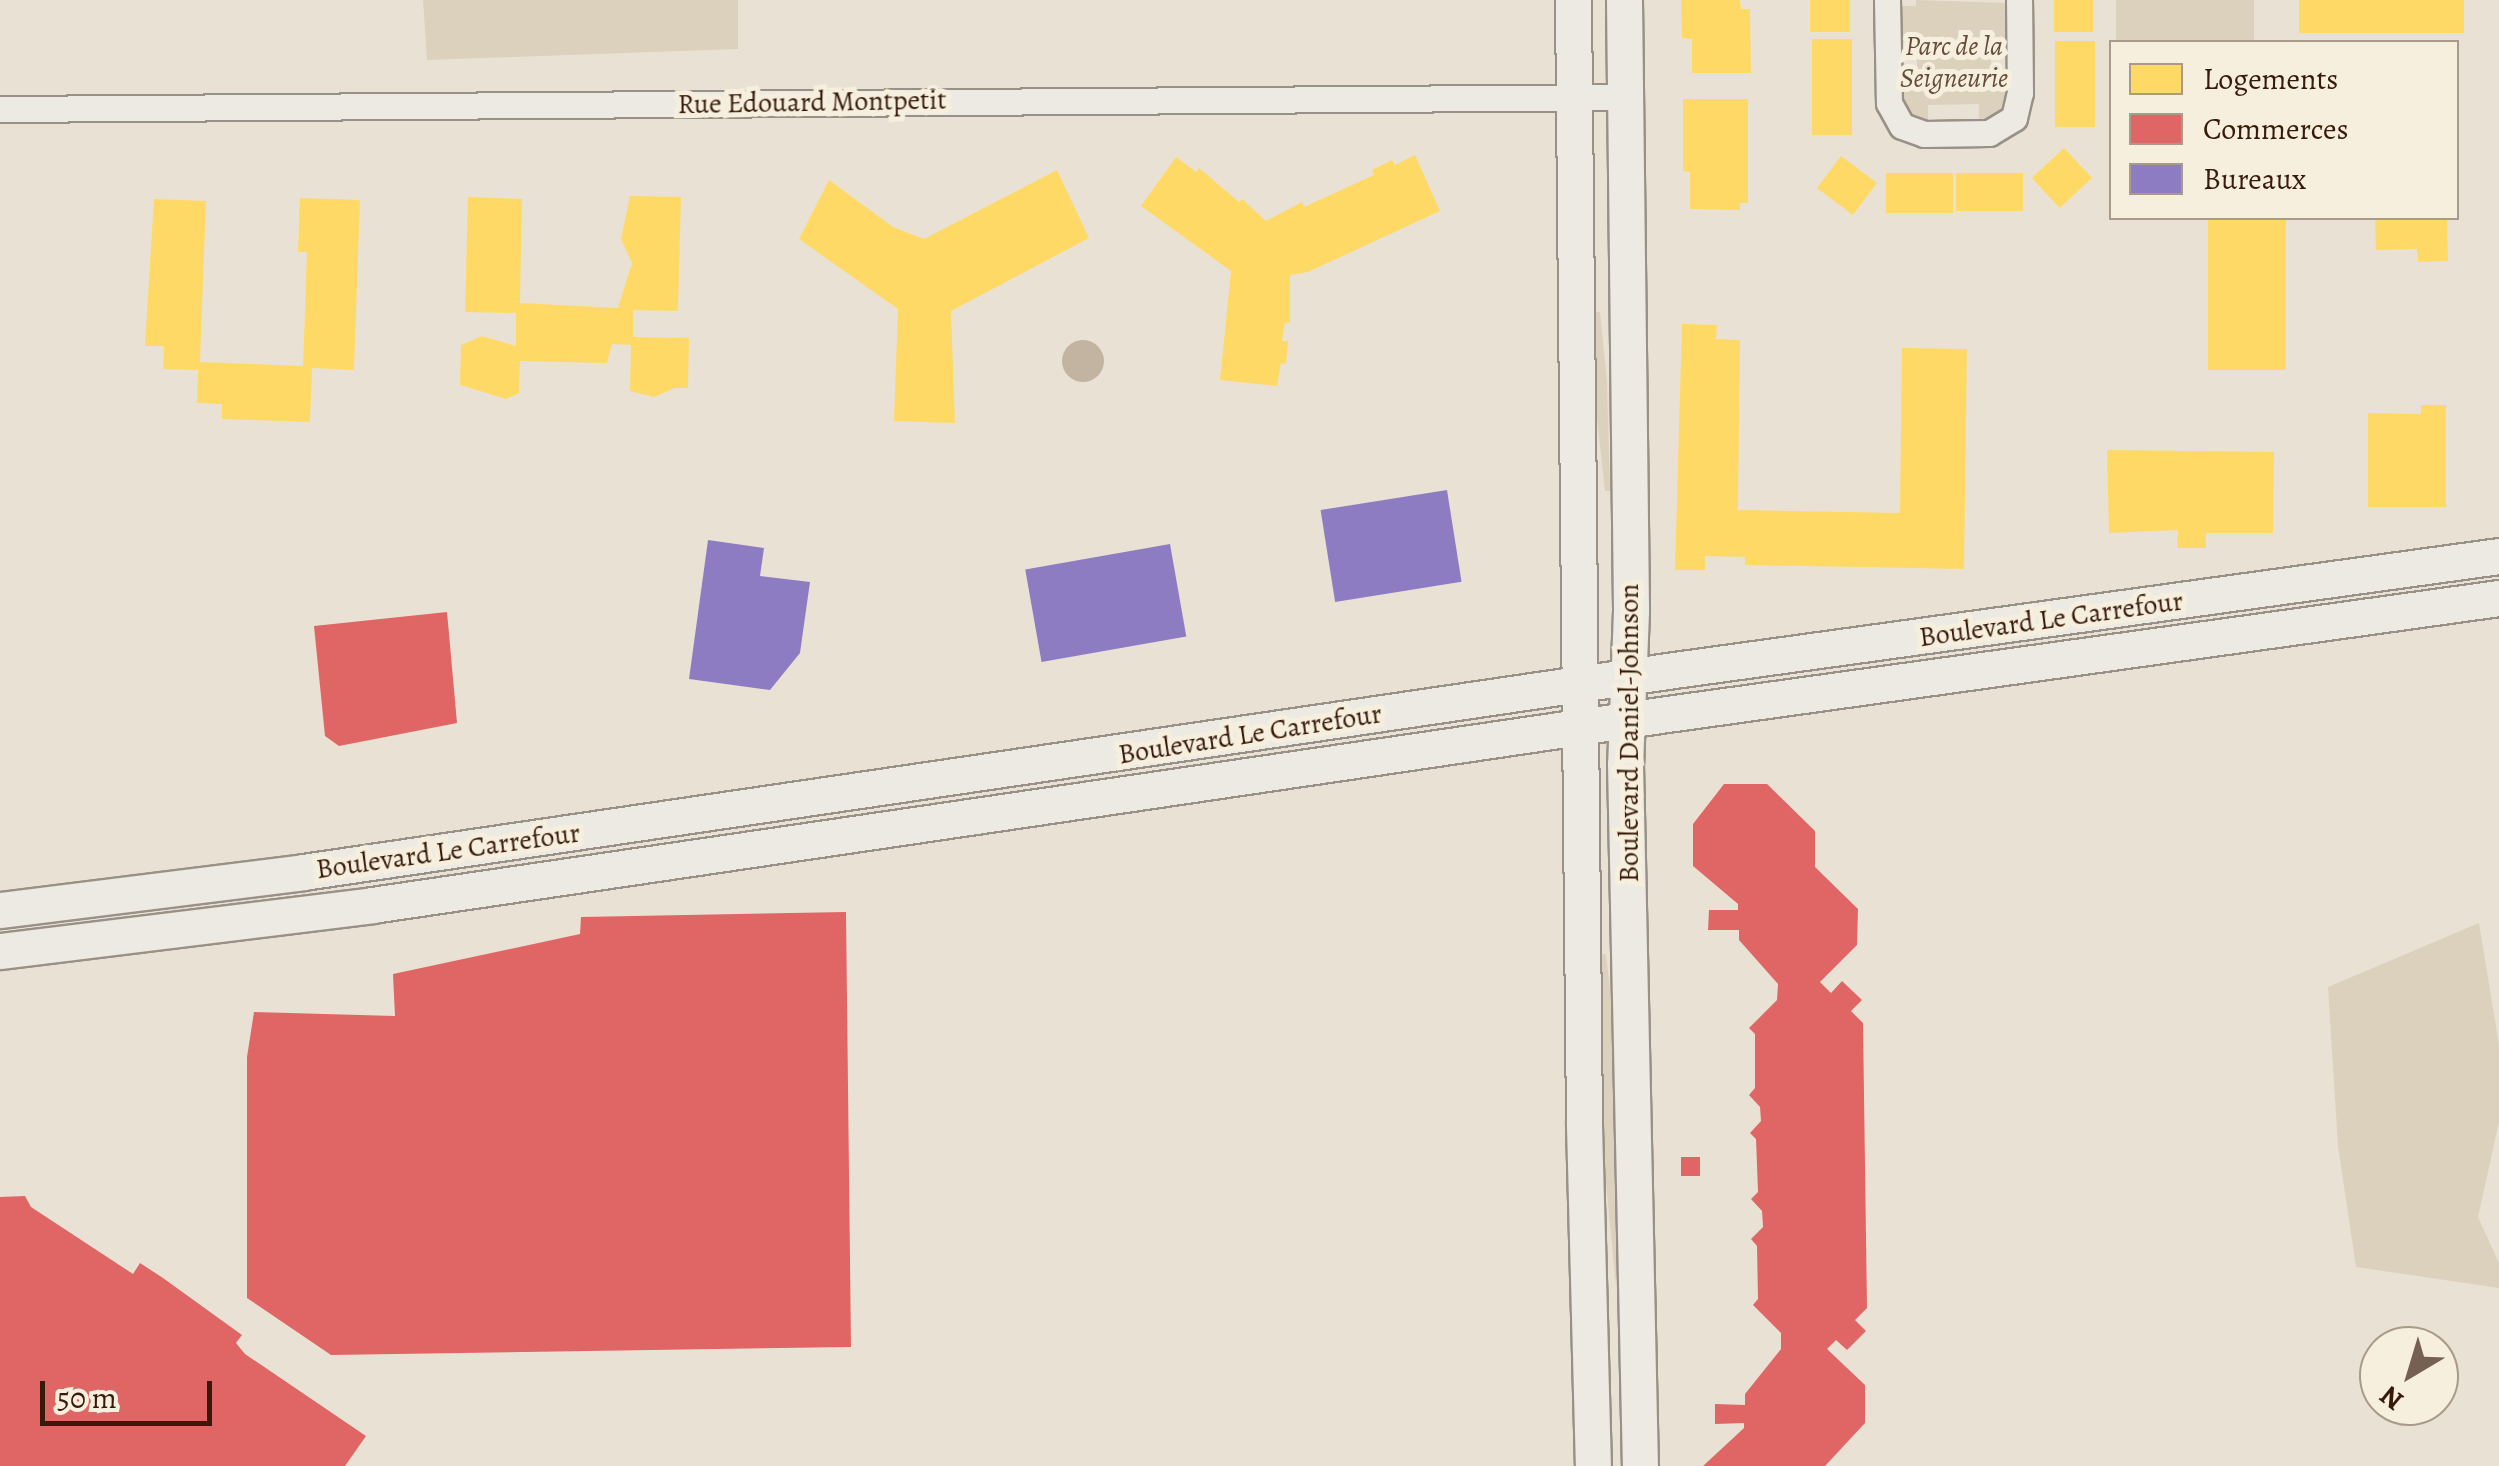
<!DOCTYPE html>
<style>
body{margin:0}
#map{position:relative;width:2499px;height:1466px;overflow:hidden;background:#e9e2d4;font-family:Alegreya,serif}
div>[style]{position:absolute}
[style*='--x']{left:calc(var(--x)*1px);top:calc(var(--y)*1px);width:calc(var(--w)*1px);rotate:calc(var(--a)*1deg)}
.green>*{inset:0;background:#dcd1bd;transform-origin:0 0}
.water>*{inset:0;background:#c2b4a0}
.round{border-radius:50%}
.homes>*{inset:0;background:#ffd966;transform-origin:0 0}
.shops>*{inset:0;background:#e06666;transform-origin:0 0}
.offices>*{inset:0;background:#8e7cc3;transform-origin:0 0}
.roads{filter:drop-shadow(2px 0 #999187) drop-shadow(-2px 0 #999187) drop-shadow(0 2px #999187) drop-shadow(0 -2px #999187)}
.street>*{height:25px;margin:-12.5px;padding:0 12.5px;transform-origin:12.5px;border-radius:12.5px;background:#edeae3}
.secondary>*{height:35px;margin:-17.5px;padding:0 17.5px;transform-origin:17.5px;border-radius:17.5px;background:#edeae3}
span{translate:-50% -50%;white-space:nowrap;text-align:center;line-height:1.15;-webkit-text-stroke:10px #f6efde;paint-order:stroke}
.park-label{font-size:28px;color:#654d3a;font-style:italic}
.street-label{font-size:28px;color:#371a0a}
.legend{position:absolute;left:2109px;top:40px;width:350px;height:180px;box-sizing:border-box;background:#f6efde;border:2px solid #aa9a89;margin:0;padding:12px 18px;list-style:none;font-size:30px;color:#371a0a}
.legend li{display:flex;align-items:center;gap:20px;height:50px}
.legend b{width:50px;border:2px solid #aa9a89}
.north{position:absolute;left:2359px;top:1326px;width:100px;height:100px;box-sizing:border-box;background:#f6efde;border:2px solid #aa9a89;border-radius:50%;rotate:218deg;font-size:28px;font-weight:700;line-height:40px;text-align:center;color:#371a0a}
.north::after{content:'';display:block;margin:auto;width:35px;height:45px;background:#756051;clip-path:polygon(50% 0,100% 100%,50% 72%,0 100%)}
.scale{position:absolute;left:40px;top:1381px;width:172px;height:45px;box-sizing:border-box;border:5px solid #371a0a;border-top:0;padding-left:12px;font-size:30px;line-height:35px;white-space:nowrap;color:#371a0a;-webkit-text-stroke:8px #f6efde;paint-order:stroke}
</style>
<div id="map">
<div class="green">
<div style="clip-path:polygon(423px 0,738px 0,738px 49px,427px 60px)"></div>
<div style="clip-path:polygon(1916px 0,2008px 3px,2009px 41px,1991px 42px,1991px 81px,2010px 82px,2007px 106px,1995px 118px,1979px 123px,1979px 104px,1928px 105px,1928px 123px,1908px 114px,1901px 106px,1898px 85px,1917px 84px,1917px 43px,1898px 42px,1898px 6px,1916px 6px)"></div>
<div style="left:2116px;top:0;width:138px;height:42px"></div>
<div style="clip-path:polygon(1595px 312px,1600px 312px,1607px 381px,1610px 491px,1605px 491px,1596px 410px)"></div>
<div style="clip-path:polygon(2479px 923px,2499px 1045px,2499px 1122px,2478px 1217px,2499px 1263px,2499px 1288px,2356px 1267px,2338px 1146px,2328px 987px)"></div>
<div style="clip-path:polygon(1601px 954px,1606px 954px,1616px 1043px,1620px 1286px,1616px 1286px,1605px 1173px)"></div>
</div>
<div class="water">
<div class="round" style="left:1062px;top:340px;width:42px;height:42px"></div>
</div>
<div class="homes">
<div style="clip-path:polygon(1681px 0,1740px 0,1741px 9px,1750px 9px,1751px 73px,1692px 73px,1692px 39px,1682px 38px)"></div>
<div style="left:1810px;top:0;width:40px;height:32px"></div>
<div style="left:2054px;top:0;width:39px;height:32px"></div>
<div style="left:2299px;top:0;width:165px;height:33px"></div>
<div style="left:1852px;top:39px;width:96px;height:40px;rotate:90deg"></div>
<div style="left:2055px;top:41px;width:40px;height:86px"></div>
<div style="clip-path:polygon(1683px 99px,1748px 99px,1748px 203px,1740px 203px,1740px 210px,1690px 209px,1690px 172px,1683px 171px)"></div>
<div style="left:2064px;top:148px;width:41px;height:44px;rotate:47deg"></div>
<div style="clip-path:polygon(1415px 155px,1440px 211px,1308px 272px,1290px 275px,1290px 323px,1285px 322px,1282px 341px,1288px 341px,1286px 364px,1281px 363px,1277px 386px,1220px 380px,1231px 271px,1141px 206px,1176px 157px,1196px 172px,1199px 168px,1239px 202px,1242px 199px,1266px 221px,1302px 202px,1304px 207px,1374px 175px,1372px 170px,1392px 160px,1395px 165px)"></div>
<div style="left:1841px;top:156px;width:45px;height:40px;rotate:37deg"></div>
<div style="clip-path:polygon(1057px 170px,1089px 238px,951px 311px,955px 423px,894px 421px,898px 309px,799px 239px,829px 180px,893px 227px,924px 239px)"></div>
<div style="left:1953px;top:173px;width:40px;height:67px;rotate:90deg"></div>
<div style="left:1956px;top:173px;width:67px;height:38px"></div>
<div style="clip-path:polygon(630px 196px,681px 197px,678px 311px,633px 310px,633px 337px,689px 338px,688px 388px,675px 388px,654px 397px,630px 391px,631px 345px,612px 344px,607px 363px,520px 361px,519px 393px,506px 399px,460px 385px,461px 345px,482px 336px,516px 346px,516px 313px,465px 312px,468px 197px,522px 199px,520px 303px,618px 308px,632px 263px,621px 239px)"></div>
<div style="clip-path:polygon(300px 198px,360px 200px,354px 370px,312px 368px,310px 422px,222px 419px,222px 404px,197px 403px,198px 370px,163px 369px,164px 346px,145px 346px,154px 199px,206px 201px,200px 362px,303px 366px,307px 252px,298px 252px)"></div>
<div style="left:2208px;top:218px;width:78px;height:152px"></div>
<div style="clip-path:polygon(2375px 218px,2447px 218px,2448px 261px,2418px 262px,2417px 249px,2376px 250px)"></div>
<div style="clip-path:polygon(1682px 324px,1717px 325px,1716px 339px,1740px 340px,1738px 510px,1900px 513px,1902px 348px,1967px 349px,1964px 569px,1745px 565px,1745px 557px,1705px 556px,1705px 570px,1675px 570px)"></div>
<div style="clip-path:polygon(2421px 405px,2446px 405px,2446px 507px,2368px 507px,2368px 413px,2421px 414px)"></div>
<div style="clip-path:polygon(2107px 450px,2274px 452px,2273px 533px,2206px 533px,2206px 548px,2177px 548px,2178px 530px,2109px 533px)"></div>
</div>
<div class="shops">
<div style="clip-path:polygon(447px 612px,457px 723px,339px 746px,325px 736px,314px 626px)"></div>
<div style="clip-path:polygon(1724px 784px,1767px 784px,1815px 831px,1815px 867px,1858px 909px,1857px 945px,1820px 982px,1831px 993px,1842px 981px,1862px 1000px,1851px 1011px,1863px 1023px,1867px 1308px,1855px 1320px,1866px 1331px,1847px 1350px,1836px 1340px,1827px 1349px,1865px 1385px,1865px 1423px,1825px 1466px,1703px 1466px,1744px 1428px,1744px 1423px,1715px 1424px,1715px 1404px,1745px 1405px,1745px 1394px,1781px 1349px,1781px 1333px,1753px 1305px,1758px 1299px,1757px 1246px,1751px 1239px,1763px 1227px,1762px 1211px,1751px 1199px,1758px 1192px,1756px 1139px,1750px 1133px,1761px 1121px,1760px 1107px,1749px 1095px,1755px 1088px,1755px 1034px,1749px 1028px,1777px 1000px,1778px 984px,1739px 940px,1739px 930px,1708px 930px,1709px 910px,1738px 910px,1738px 904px,1693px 866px,1693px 824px)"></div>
<div style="clip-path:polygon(846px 912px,851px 1347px,331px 1355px,247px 1298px,247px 1057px,254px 1012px,395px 1016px,393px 974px,580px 934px,581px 917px)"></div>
<div style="left:1700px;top:1157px;width:19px;height:19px;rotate:90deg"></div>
<div style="clip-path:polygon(25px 1196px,31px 1207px,133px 1274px,140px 1263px,163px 1278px,242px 1335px,236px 1343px,245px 1354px,366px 1436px,345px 1466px,0 1466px,0 1197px)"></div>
</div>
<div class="offices">
<div style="left:1447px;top:490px;width:93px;height:128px;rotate:81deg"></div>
<div style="clip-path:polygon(708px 540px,764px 548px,760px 576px,810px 582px,800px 653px,770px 690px,689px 679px)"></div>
<div style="left:1170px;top:544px;width:94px;height:147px;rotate:80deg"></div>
</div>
<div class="roads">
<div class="street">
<div style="--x:1887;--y:0;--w:103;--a:88.9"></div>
<div style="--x:1889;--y:103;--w:26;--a:61"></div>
<div style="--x:1902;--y:126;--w:23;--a:20"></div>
<div style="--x:1924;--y:134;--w:65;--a:-0.9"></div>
<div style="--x:1989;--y:133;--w:29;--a:-31"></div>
<div style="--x:2014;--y:118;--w:26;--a:-77"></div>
<div style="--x:2020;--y:93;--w:93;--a:-90.6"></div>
<div style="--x:0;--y:109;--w:1625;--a:-0.42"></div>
</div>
<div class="secondary">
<div style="--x:1573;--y:0;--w:1125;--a:89.44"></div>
<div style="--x:1584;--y:1125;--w:341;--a:88.5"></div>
<div style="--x:1624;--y:0;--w:611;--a:89.34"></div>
<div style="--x:1631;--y:611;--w:153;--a:92.2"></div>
<div style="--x:1625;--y:764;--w:702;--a:88.78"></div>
<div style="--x:0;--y:910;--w:305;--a:-7.1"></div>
<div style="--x:303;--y:872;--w:1379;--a:-8.38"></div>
<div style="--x:1667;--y:671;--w:840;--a:-7.87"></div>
<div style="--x:0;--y:951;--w:375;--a:-7"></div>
<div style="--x:372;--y:905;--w:1302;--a:-8.39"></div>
<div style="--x:1660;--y:715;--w:847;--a:-7.94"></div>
</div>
</div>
<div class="park-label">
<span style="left:1954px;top:62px">Parc de la<br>Seigneurie</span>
</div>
<div class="street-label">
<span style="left:812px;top:102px;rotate:-1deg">Rue Edouard Montpetit</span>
<span style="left:2051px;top:619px;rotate:-8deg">Boulevard Le Carrefour</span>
<span style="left:1629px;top:733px;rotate:-90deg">Boulevard Daniel-Johnson</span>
<span style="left:1250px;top:734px;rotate:-9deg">Boulevard Le Carrefour</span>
<span style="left:448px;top:851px;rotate:-8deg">Boulevard Le Carrefour</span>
</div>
<ul class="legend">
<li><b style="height:28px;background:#ffd966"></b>Logements</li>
<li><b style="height:28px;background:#e06666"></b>Commerces</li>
<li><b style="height:28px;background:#8e7cc3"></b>Bureaux</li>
</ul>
<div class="north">N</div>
<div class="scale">50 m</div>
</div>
